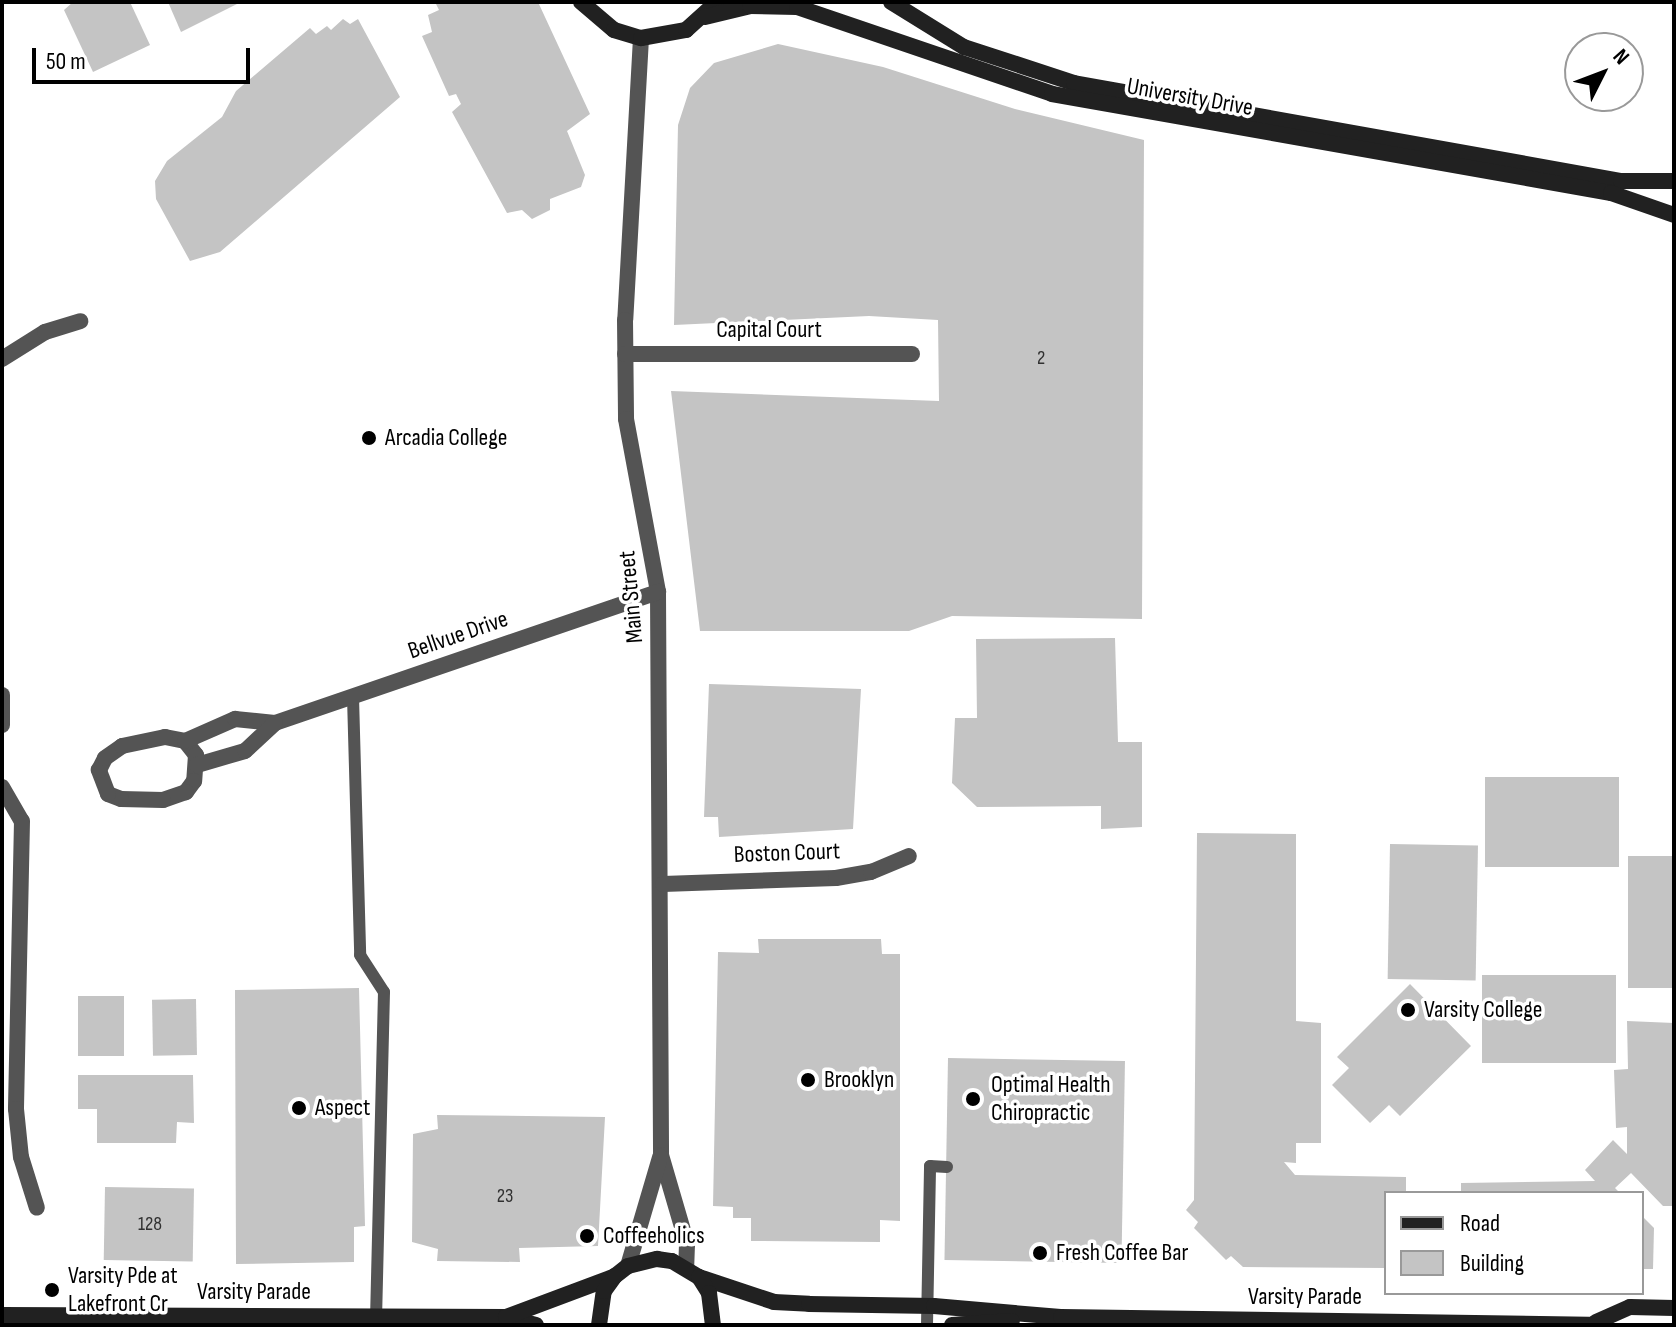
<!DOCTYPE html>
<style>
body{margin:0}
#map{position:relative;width:1676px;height:1327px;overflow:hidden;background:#fff;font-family:"Sofia Sans Condensed",sans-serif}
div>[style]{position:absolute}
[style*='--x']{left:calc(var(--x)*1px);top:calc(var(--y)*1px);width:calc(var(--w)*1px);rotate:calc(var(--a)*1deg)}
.building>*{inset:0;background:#c4c4c4;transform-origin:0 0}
.lane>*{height:12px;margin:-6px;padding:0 6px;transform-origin:6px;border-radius:6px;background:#545454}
.street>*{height:16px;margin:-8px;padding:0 8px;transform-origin:8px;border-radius:8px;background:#545454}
.secondary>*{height:16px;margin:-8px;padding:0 8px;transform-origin:8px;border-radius:8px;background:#212121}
.dots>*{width:22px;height:22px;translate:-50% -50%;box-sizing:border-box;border:4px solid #fff;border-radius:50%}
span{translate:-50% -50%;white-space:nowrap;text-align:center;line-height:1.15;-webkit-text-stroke:7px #fff;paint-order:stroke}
.number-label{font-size:20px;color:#313131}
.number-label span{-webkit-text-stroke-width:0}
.street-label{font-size:24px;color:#000}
.poi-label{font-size:24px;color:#000}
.left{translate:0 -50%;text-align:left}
.frame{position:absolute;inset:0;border:4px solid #000;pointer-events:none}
.legend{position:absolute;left:1384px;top:1191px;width:260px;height:104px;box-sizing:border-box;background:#fff;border:2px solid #999;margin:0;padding:10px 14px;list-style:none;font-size:24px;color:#000}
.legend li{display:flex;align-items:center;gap:16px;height:40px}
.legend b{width:40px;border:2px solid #999}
.north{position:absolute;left:1564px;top:32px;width:80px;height:80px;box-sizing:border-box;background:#fff;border:2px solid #999;border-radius:50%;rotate:48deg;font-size:22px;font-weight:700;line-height:32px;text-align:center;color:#000}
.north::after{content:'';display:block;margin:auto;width:28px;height:36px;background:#000;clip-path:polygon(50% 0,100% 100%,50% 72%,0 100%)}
.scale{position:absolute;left:32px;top:48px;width:218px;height:36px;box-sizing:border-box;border:4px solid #000;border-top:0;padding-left:10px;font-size:24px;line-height:28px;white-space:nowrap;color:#000;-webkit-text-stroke:6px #fff;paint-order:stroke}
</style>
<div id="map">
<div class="building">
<div style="clip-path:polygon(73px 2px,130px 2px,150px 45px,93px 72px,64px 10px)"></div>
<div style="clip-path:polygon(168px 2px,241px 2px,181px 32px)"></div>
<div style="clip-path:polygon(435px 2px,538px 2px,590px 114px,567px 131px,585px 175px,581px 187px,550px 199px,550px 210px,532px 219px,522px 210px,507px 213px,452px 112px,461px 104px,456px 94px,449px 96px,422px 36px,432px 32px,428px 15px,439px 10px)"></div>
<div style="clip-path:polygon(343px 19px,350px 24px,358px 19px,400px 97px,220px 252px,190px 261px,156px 199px,155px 181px,167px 161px,222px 117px,236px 91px,310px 28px,316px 34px,327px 26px,331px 30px)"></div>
<div style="clip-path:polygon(778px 44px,883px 67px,1015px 109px,1144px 140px,1142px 619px,952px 616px,909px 631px,700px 631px,671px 391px,939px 401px,938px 320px,869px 316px,674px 325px,678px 125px,690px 88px,714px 63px)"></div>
<div style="clip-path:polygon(1115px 638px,1118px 742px,1142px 742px,1142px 827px,1101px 829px,1101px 806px,977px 807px,952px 783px,955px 718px,977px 718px,976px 639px)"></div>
<div style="clip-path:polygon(709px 684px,861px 689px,853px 829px,719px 837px,718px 817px,704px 817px)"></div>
<div style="left:1485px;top:777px;width:134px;height:90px"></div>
<div style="clip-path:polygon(1197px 833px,1296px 834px,1296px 1021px,1321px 1023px,1321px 1143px,1296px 1143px,1296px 1163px,1284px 1162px,1295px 1175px,1406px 1177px,1406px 1193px,1386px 1193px,1386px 1268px,1243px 1267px,1231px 1256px,1226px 1260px,1194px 1228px,1198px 1222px,1186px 1210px,1194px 1200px)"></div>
<div style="left:1390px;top:844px;width:88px;height:135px;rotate:1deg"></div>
<div style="left:1674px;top:856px;width:132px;height:46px;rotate:90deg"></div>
<div style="clip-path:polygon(758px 939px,881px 939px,882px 954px,900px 954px,900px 1221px,880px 1220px,880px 1242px,751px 1241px,751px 1218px,733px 1218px,733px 1207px,713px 1206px,718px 952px,759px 953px)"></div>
<div style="left:1482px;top:975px;width:134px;height:88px"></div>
<div style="clip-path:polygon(1410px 984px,1471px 1046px,1400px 1116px,1389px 1105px,1370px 1123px,1332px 1085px,1349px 1068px,1337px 1057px)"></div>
<div style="clip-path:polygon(359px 988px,365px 1226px,354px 1227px,354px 1262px,236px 1264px,235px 990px)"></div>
<div style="left:78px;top:996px;width:46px;height:60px"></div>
<div style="left:196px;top:999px;width:56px;height:44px;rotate:89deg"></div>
<div style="clip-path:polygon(1627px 1021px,1674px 1023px,1674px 1206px,1663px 1206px,1631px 1173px,1615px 1188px,1620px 1193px,1461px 1193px,1461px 1183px,1595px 1181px,1585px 1170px,1613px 1140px,1627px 1154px,1627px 1127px,1616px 1128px,1614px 1070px,1628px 1069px)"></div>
<div style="left:948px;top:1058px;width:177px;height:202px;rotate:1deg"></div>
<div style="clip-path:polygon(78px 1075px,193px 1075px,194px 1123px,177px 1122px,176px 1143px,97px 1143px,97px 1109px,78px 1109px)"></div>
<div style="clip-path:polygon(437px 1115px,605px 1117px,598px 1246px,519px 1248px,520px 1262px,437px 1261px,438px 1249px,412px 1242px,413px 1134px,438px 1129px)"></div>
<div style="left:105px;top:1187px;width:89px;height:73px;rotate:1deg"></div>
<div style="clip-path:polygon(1642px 1216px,1654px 1228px,1653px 1269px,1642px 1269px)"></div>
</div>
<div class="lane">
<div style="--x:353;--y:697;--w:258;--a:88.4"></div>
<div style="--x:360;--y:955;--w:44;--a:57"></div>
<div style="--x:384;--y:992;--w:324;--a:91.4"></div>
<div style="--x:927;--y:1325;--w:159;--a:-88.9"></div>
<div style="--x:930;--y:1166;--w:17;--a:3"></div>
</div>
<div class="street">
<div style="--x:641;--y:38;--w:282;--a:93.2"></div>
<div style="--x:625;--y:320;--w:99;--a:89.4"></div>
<div style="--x:626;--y:419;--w:176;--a:79.5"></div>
<div style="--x:658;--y:592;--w:563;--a:89.69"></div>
<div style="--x:661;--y:1155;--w:93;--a:73.7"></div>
<div style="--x:687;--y:1244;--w:23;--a:92"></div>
<div style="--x:625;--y:354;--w:287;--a:0"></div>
<div style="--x:2;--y:359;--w:51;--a:-32.1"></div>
<div style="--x:45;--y:332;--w:37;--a:-17"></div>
<div style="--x:2;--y:695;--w:30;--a:90"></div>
<div style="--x:165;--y:737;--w:20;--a:11"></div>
<div style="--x:185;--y:741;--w:18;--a:52"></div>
<div style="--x:196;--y:755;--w:26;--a:94"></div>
<div style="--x:194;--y:781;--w:14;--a:126"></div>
<div style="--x:186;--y:792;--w:24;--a:161"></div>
<div style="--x:163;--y:800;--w:42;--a:-178.6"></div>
<div style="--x:121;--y:799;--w:14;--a:-159"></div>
<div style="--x:108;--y:794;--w:26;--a:-111"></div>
<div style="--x:99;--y:770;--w:13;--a:-63"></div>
<div style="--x:105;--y:758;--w:21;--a:-35"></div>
<div style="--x:122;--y:746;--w:44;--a:-11.8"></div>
<div style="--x:185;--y:741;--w:55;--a:-23.7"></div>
<div style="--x:235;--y:719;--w:40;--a:5.7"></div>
<div style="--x:275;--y:723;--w:405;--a:-18.9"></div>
<div style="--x:197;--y:765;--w:50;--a:-16.3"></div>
<div style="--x:245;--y:751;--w:41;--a:-43"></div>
<div style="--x:2;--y:787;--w:39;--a:60"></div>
<div style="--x:22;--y:821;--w:288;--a:91.2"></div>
<div style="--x:16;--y:1109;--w:48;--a:84.1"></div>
<div style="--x:21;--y:1157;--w:53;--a:72.6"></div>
<div style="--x:663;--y:884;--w:173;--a:-2"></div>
<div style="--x:836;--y:878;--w:36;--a:-10"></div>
<div style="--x:871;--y:872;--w:41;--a:-22.8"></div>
<div style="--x:628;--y:1266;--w:114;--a:-73.6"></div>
</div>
<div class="secondary">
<div style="--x:581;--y:2;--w:43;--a:40.3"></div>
<div style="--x:614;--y:30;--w:28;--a:17"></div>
<div style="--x:641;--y:38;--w:46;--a:-10.1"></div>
<div style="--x:686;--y:30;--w:42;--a:-42.1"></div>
<div style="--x:891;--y:2;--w:86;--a:31.7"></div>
<div style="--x:964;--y:47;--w:116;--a:18.1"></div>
<div style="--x:1074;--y:83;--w:556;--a:10.16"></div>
<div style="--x:1621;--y:181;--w:53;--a:0"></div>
<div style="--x:705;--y:17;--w:46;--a:-13.7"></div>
<div style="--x:750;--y:6;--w:47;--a:1.2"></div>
<div style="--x:797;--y:7;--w:269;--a:18.8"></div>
<div style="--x:1052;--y:94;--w:568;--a:10.04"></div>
<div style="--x:1611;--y:193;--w:67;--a:19.2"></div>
<div style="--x:699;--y:1277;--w:79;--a:18.4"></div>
<div style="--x:774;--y:1302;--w:35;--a:3"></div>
<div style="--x:809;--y:1304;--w:125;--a:0.9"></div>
<div style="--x:934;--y:1306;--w:127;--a:5"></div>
<div style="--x:1061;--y:1317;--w:544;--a:0.84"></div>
<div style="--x:2;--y:1315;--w:504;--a:0.23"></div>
<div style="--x:506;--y:1317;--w:31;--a:15"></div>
<div style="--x:506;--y:1317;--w:114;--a:-20.5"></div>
<div style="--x:1596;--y:1322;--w:37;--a:-24"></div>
<div style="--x:1630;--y:1307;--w:44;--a:1.3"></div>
<div style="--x:599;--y:1325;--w:34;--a:-82"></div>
<div style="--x:604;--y:1291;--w:19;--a:-54"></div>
<div style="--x:615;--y:1276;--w:16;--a:-38"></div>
<div style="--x:628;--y:1266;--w:30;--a:-14"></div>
<div style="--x:657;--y:1259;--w:15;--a:8"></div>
<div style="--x:672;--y:1261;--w:31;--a:31"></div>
<div style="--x:699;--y:1277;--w:19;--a:58"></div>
<div style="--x:709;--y:1293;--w:32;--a:83"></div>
<div style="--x:952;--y:1325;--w:60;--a:-3.8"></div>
</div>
<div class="dots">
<div style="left:369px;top:438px;background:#000"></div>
<div style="left:1408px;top:1010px;background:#000"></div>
<div style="left:808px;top:1080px;background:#000"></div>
<div style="left:973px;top:1099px;background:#000"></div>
<div style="left:299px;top:1108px;background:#000"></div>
<div style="left:587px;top:1236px;background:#000"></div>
<div style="left:1040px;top:1253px;background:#000"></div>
<div style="left:52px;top:1290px;background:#000"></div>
</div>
<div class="number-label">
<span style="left:1041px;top:358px">2</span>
<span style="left:505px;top:1196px">23</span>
<span style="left:150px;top:1224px">128</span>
</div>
<div class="street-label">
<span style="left:1190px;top:97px;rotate:10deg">University Drive</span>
<span style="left:769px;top:330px">Capital Court</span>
<span style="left:631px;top:597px;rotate:-95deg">Main Street</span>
<span style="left:458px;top:635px;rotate:-19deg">Bellvue Drive</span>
<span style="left:787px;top:853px;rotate:-2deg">Boston Court</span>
<span style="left:254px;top:1292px">Varsity Parade</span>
<span style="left:1305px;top:1297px">Varsity Parade</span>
</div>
<div class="poi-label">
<span class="left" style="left:385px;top:438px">Arcadia College</span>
<span class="left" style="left:1424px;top:1010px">Varsity College</span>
<span class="left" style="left:824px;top:1080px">Brooklyn</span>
<span class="left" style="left:991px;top:1099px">Optimal Health<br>Chiropractic</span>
<span class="left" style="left:315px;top:1108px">Aspect</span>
<span class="left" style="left:603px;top:1236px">Coffeeholics</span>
<span class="left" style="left:1056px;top:1253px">Fresh Coffee Bar</span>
<span class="left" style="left:68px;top:1290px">Varsity Pde at<br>Lakefront Cr</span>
</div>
<div class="frame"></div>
<ul class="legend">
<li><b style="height:10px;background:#212121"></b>Road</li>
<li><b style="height:22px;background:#c4c4c4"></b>Building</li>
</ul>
<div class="north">N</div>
<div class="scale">50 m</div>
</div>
